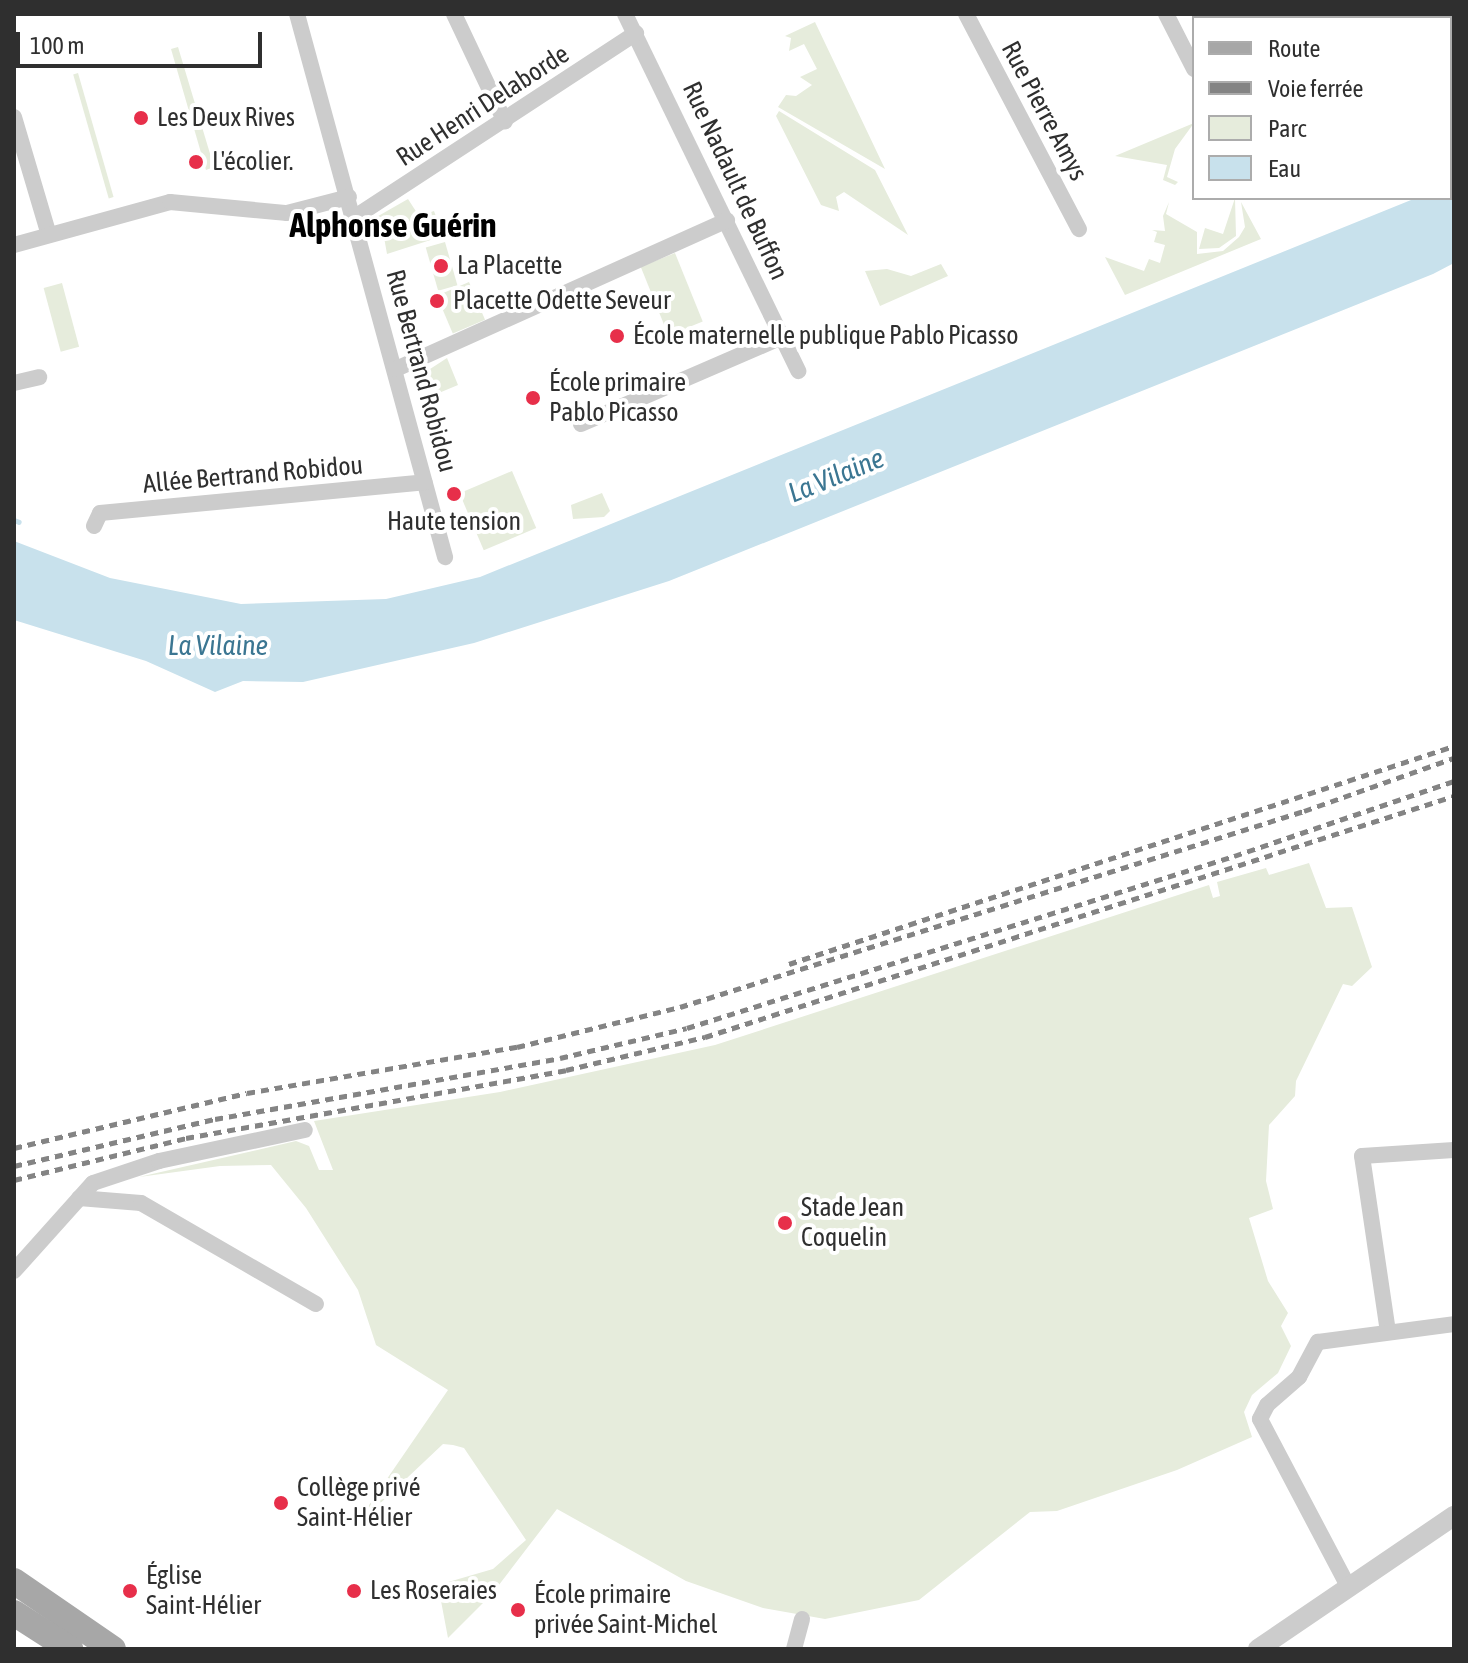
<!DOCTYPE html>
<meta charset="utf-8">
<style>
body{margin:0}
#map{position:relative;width:1468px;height:1663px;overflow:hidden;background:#fff;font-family:"Asap Condensed",sans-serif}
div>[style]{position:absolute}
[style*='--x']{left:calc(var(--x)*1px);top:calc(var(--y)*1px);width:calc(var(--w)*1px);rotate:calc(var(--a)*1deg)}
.green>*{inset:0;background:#e6ecdc;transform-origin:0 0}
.water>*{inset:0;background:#c8e1ec}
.stream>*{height:5px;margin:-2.5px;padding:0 2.5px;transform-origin:2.5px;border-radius:2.5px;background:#c8e1ec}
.minor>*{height:16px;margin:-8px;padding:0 8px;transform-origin:8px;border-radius:8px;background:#ccc}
.tertiary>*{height:20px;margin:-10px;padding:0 10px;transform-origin:10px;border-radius:10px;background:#ccc}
.primary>*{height:26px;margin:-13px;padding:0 13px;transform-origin:13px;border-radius:13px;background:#a7a7a7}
.rail>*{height:5px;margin-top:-2.5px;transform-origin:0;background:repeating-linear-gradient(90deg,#848484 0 8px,transparent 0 14px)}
.dots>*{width:22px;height:22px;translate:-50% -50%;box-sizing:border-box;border:4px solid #fff;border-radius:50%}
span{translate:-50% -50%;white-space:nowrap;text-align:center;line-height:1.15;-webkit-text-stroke:8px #fff;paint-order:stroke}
.street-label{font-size:26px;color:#2f2f2f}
.poi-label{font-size:26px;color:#2f2f2f}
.left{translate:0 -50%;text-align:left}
.water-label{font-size:28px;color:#3b7692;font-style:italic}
.district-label{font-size:34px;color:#000;font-weight:700}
.frame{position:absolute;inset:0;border:16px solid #2f2f2f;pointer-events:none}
.legend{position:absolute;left:1192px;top:16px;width:260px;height:184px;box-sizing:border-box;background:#fff;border:2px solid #acacac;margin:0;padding:10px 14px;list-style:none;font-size:24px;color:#2f2f2f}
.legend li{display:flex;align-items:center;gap:16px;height:40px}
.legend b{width:40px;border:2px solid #acacac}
.scale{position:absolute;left:16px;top:32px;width:246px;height:36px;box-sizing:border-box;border:4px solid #2f2f2f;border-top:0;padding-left:10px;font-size:24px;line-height:28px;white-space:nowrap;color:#2f2f2f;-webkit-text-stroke:6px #fff;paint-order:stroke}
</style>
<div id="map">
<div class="green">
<div style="clip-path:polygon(815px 22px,885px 169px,778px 107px,786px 95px,796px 96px,812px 85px,800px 77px,817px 69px,804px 44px,789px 51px,791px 38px,785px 36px)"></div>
<div style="clip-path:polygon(178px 47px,214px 167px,206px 170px,171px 49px)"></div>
<div style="left:78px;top:73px;width:129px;height:5px;rotate:74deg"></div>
<div style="clip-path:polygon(779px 111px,875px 170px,908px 235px,844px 192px,836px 197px,839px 211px,821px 205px,776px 116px)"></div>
<div style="clip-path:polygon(1194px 123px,1175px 149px,1167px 177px,1178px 182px,1175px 185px,1163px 180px,1167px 165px,1115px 156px)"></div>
<div style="clip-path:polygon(1235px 198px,1236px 236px,1219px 248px,1199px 249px,1205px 228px,1223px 234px)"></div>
<div style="clip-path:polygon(408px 199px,419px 216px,434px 211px,443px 236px,387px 254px,382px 226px,375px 227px,373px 219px)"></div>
<div style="clip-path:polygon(1169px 202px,1166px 214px,1197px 232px,1197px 254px,1223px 251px,1239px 237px,1245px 227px,1241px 202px,1261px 239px,1125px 295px,1105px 257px,1144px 271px,1149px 259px,1160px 263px,1165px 245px,1154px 242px,1157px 232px,1152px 230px,1165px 231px,1163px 216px)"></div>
<div style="left:445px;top:242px;width:45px;height:20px;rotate:74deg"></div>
<div style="left:675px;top:253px;width:74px;height:37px;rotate:68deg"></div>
<div style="clip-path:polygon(941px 264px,948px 276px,880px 306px,865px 271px,887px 269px,911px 276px)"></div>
<div style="left:469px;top:282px;width:41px;height:35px;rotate:67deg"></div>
<div style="left:62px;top:283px;width:66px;height:19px;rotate:75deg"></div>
<div style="clip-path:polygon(447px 358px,458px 385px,434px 395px,427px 371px)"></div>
<div style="left:512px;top:471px;width:62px;height:57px;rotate:67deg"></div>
<div style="clip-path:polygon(602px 493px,610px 511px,604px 517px,573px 519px,571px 505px)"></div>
<div style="clip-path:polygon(1309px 863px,1326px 908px,1352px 907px,1372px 967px,1352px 986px,1343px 984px,1296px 1081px,1295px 1096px,1269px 1125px,1266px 1181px,1273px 1209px,1249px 1218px,1268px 1281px,1288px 1313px,1281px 1326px,1291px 1346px,1278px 1373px,1252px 1395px,1244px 1412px,1252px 1437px,1177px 1470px,1057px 1511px,1030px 1512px,919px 1600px,825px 1619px,763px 1608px,686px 1581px,557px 1509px,492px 1594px,448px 1638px,438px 1585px,493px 1569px,526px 1540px,464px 1448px,453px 1445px,443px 1444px,371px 1512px,367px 1508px,448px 1390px,376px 1345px,358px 1290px,306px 1208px,271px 1165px,220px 1166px,139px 1177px,296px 1141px,309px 1146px,319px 1170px,333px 1170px,314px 1121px,500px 1092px,715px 1045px,1209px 885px,1213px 898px,1220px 896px,1217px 882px,1266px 868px,1269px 875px)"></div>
</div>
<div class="water">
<div style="clip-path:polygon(1454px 173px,1454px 263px,1433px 274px,669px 581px,474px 643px,303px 682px,243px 681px,215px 692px,146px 661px,14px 620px,14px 541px,110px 578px,241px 604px,386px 599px,480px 577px,1416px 198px,1450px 198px)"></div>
</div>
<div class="stream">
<div style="--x:14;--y:520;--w:5;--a:22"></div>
</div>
<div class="minor">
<div style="--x:297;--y:14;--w:563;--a:74.75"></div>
<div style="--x:454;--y:14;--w:119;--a:64.7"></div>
<div style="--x:625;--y:14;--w:397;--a:64.1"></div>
<div style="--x:966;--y:14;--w:243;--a:62.3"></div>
<div style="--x:1166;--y:14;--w:62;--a:63"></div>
<div style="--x:14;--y:117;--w:123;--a:73.5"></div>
<div style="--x:355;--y:217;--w:336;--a:-33.2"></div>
<div style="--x:14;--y:245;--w:162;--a:-15.4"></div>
<div style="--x:170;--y:202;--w:118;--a:5.4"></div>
<div style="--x:287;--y:213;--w:64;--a:-14.5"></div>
<div style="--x:396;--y:369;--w:363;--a:-24.2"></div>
<div style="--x:14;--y:383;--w:26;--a:-13"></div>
<div style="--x:581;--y:424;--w:219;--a:-23.4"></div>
<div style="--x:94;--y:526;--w:14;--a:-65"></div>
<div style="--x:100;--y:513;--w:326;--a:-5.4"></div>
<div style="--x:79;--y:1198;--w:62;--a:4.6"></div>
<div style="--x:141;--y:1203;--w:202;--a:30"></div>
<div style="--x:14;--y:1271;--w:118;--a:-48.1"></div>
<div style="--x:93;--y:1183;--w:70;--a:-18.4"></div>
<div style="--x:159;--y:1161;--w:149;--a:-12"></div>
<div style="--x:1388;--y:1332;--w:178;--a:-98.4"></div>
<div style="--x:1362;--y:1156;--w:92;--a:-3.7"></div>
<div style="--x:1349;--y:1588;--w:191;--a:-117.8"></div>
<div style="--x:1260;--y:1419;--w:16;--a:-63"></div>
<div style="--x:1267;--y:1405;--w:43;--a:-41.2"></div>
<div style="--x:1299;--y:1377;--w:40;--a:-62"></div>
<div style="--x:1318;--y:1342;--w:137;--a:-7.5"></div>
<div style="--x:794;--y:1649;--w:31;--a:-75"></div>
</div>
<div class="tertiary">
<div style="--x:1258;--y:1649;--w:237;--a:-34.2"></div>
</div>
<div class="primary">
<div style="--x:14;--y:1581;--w:120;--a:34.5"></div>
<div style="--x:14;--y:1613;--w:67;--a:32.7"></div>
</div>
<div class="rail">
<div style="--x:789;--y:964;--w:700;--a:-18.15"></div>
<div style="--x:14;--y:1148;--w:239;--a:-13.3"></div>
<div style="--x:247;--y:1093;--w:274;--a:-9.7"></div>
<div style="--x:517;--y:1047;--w:168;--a:-13.8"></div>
<div style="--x:680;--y:1007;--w:654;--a:-17.44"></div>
<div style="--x:1304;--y:811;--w:159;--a:-19.5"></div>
<div style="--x:14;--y:1166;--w:206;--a:-13.2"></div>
<div style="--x:215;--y:1119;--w:350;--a:-10"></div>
<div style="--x:560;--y:1058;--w:130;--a:-13.3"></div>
<div style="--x:687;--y:1028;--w:573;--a:-17.46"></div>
<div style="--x:1234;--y:856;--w:232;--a:-18.8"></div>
<div style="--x:14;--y:1180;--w:177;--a:-13.7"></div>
<div style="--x:186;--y:1138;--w:386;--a:-10.1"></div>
<div style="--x:566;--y:1070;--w:143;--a:-13.4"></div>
<div style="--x:705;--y:1037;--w:787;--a:-17.84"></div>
</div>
<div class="dots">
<div style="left:141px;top:118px;background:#e72f4a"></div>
<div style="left:196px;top:162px;background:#e72f4a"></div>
<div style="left:441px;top:266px;background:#e72f4a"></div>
<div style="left:437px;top:301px;background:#e72f4a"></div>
<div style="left:617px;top:336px;background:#e72f4a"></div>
<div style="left:533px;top:398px;background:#e72f4a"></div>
<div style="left:454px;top:494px;background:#e72f4a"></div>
<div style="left:785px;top:1223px;background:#e72f4a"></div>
<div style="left:281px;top:1503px;background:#e72f4a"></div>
<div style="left:130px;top:1591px;background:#e72f4a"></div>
<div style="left:354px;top:1591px;background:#e72f4a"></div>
<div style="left:518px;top:1610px;background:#e72f4a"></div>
</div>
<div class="street-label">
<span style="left:483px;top:106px;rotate:-33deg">Rue Henri Delaborde</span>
<span style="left:1044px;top:111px;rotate:62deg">Rue Pierre Amys</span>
<span style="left:735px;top:181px;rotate:65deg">Rue Nadault de Buffon</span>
<span style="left:421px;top:371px;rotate:75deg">Rue Bertrand Robidou</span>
<span style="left:253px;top:475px;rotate:-5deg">Allée Bertrand Robidou</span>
</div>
<div class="poi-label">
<span class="left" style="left:157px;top:118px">Les Deux Rives</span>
<span class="left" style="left:212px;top:162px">L'écolier.</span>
<span class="left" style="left:457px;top:266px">La Placette</span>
<span class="left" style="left:453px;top:301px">Placette Odette Seveur</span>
<span class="left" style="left:633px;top:336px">École maternelle publique Pablo Picasso</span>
<span class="left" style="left:549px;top:398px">École primaire<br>Pablo Picasso</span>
<span style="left:454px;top:522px">Haute tension</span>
<span class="left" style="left:801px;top:1223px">Stade Jean<br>Coquelin</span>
<span class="left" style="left:297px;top:1503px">Collège privé<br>Saint-Hélier</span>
<span class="left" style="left:146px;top:1591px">Église<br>Saint-Hélier</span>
<span class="left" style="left:370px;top:1591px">Les Roseraies</span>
<span class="left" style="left:534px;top:1610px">École primaire<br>privée Saint-Michel</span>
</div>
<div class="water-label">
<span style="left:836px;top:475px;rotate:-22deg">La Vilaine</span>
<span style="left:218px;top:645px">La Vilaine</span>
</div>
<div class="district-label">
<span style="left:393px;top:225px">Alphonse Guérin</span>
</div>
<div class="frame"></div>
<ul class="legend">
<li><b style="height:10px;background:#a7a7a7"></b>Route</li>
<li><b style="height:10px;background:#848484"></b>Voie ferrée</li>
<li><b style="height:22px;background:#e6ecdc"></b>Parc</li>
<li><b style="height:22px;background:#c8e1ec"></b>Eau</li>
</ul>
<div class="scale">100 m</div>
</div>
